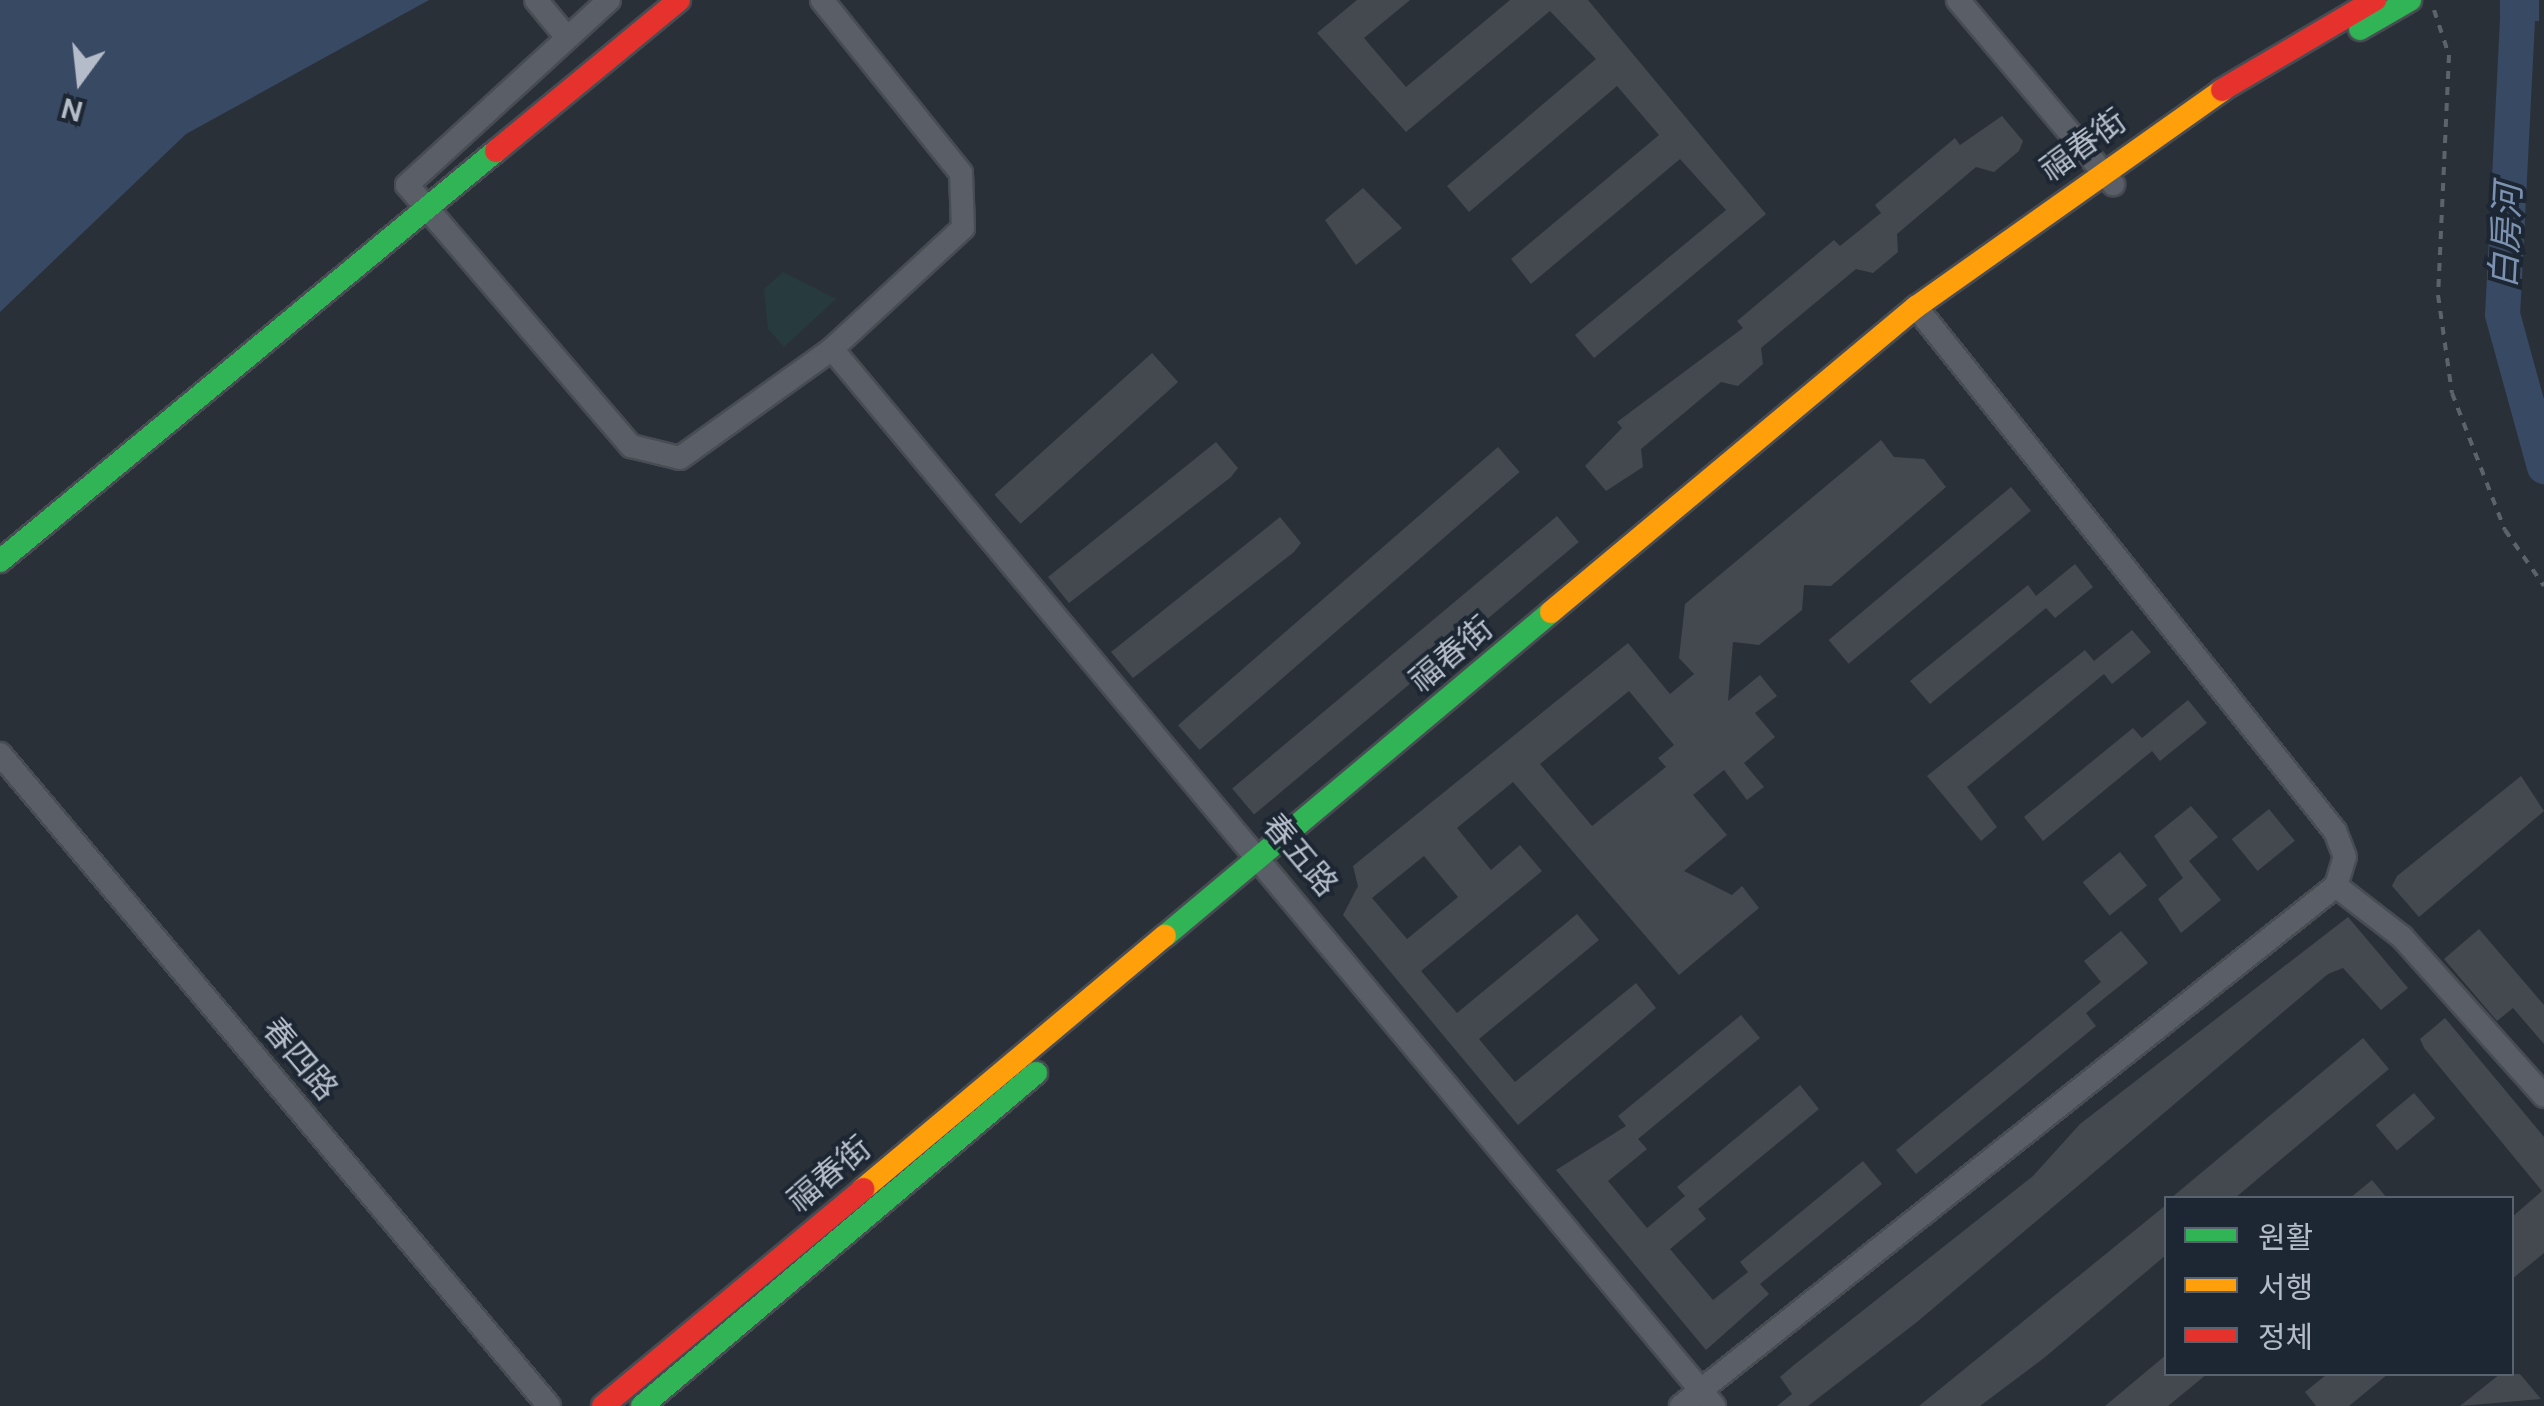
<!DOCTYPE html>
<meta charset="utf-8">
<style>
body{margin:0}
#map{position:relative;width:2544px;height:1406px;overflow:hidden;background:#2a3038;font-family:"DM Sans","Noto Sans KR",sans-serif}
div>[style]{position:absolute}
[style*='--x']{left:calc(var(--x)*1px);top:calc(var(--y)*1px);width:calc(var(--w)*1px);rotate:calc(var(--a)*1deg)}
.green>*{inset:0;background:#273a3e}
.water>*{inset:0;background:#384963;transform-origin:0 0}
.river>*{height:35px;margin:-17.5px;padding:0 17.5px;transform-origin:17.5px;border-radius:17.5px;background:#384963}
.building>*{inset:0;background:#444950;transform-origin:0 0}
.path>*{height:4px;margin-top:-2px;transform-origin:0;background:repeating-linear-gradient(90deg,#5d636a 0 8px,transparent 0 16px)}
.roads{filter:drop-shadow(2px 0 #484c53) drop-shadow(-2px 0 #484c53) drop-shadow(0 2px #484c53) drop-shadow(0 -2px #484c53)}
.street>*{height:22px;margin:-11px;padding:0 11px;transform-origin:11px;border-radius:11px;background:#5a5e66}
.fast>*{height:22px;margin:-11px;padding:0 11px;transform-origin:11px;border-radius:11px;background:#30b455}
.slow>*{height:22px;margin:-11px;padding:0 11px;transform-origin:11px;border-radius:11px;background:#ff9f0a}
.jam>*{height:22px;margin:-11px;padding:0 11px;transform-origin:11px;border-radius:11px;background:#e5322d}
span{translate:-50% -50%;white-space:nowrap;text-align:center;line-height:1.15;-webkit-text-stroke:8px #1d2633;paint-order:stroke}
.street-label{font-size:32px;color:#b4bcc9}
.water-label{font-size:35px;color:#7c92b1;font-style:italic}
.legend{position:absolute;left:2164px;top:1196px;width:350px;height:180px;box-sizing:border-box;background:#1d2633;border:2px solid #59626f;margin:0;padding:12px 18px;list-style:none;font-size:30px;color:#b4bcc9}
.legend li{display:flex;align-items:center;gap:20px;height:50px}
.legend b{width:50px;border:2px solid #59626f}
.north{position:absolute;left:30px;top:30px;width:100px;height:100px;-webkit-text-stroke:8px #1d2633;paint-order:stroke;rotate:195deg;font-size:28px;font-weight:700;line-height:40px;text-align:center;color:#b4bcc9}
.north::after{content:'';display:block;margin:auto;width:35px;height:45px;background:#b4bcc9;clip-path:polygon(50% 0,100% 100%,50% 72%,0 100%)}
</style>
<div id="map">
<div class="green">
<div style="clip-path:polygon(783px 272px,836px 299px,784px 347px,768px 329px,764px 289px)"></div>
</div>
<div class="water">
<div style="clip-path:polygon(0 0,429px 0,186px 134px,0 312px)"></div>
<div style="left:2500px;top:0;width:39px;height:21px"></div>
</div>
<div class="river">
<div style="--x:2518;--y:0;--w:314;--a:92.9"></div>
<div style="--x:2502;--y:314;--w:158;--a:74.6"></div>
</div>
<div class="building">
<div style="clip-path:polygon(1357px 0,1410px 0,1364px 38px,1406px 87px,1510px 0,1588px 0,1766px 214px,1594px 358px,1575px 335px,1726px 210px,1680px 159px,1531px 284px,1511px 259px,1659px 135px,1617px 86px,1469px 212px,1447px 186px,1596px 59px,1550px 11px,1406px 132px,1317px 33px)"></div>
<div style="clip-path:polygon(2002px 116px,2023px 141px,2019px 151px,1994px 172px,1976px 167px,1897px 234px,1898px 252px,1873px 273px,1856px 269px,1761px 348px,1763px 364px,1738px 386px,1721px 382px,1641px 449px,1643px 467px,1606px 491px,1585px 466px,1622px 428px,1617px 422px,1743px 328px,1737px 321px,1834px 240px,1840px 246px,1881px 213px,1875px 205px,1955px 138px,1960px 145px)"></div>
<div style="clip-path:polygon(1363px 188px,1402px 228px,1356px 265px,1325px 220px)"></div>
<div style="left:1152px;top:353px;width:39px;height:212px;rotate:48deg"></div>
<div style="clip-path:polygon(evenodd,1881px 440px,1894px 457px,1924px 459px,1946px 487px,1831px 586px,1804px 585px,1802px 610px,1759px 645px,1733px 642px,1728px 701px,1760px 675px,1777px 696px,1755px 713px,1775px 737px,1744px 763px,1764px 787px,1747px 800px,1724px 770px,1693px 795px,1727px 835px,1684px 871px,1732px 895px,1742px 886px,1759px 908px,1679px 975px,1513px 782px,1457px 828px,1491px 870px,1520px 845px,1542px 871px,1421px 971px,1457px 1013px,1577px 914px,1599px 940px,1479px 1039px,1515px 1082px,1636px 983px,1656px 1008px,1518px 1125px,1343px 915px,1358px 886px,1353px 866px,1628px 643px,1670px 694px,1694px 674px,1679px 658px,1685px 604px,1881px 440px,1629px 691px,1674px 745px,1658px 758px,1666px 767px,1592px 826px,1540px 764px,1629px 691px,1881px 440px,1424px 856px,1458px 897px,1407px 939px,1372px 898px,1424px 856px)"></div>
<div style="clip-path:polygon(1216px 442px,1238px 468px,1231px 477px,1069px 603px,1048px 577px)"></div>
<div style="left:1498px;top:447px;width:33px;height:424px;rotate:49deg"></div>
<div style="left:2011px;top:487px;width:31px;height:238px;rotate:50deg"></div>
<div style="left:1557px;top:516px;width:34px;height:424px;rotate:50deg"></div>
<div style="clip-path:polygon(1280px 517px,1301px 543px,1294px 552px,1133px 678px,1111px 652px)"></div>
<div style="clip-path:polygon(2075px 564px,2093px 587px,2055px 618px,2046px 608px,1930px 704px,1910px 681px,2028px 585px,2036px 596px)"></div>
<div style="clip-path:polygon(2132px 630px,2151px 652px,2112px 684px,2104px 674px,1967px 787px,1997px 827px,1981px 841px,1927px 776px,2085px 650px,2094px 661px)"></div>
<div style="clip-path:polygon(2188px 700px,2207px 723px,2160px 761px,2152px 751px,2043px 841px,2024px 817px,2133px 728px,2142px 738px)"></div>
<div style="clip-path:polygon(2521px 776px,2544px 811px,2419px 917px,2392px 886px,2397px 876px)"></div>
<div style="clip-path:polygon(2191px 806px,2218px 837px,2189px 861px,2221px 900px,2181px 933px,2158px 899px,2183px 878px,2154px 836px)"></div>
<div style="left:2269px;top:809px;width:41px;height:48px;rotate:51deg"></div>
<div style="left:2120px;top:852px;width:43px;height:48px;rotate:51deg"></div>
<div style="clip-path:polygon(2348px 917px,2408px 988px,2381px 1010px,2343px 968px,2328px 974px,1917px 1322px,1808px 1406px,1777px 1406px,1792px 1394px,1780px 1377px,1794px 1365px,2033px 1176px,2080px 1124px)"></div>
<div style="clip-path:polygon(2479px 929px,2544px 1005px,2544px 1044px,2513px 1008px,2497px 1021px,2444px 959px)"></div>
<div style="clip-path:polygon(2121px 931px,2148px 963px,2086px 1013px,2096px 1026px,1916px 1174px,1896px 1150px,2101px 982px,2084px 961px)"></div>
<div style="clip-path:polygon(1741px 1015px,1760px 1038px,1638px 1139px,1647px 1149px,1608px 1181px,1647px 1228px,1685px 1196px,1677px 1187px,1800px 1085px,1819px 1109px,1698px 1209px,1706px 1219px,1670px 1249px,1713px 1300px,1748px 1272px,1740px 1262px,1863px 1161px,1882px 1184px,1760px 1284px,1769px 1294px,1706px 1350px,1556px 1170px,1626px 1126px,1618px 1116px)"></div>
<div style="clip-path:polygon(2445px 1018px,2544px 1137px,2544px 1253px,2512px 1279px,2512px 1217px,2542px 1191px,2424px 1048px,2420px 1039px)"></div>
<div style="clip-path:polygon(2363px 1038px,2389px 1069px,2235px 1198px,2171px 1198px)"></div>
<div style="left:2414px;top:1093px;width:33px;height:50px;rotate:50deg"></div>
<div style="clip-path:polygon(2372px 1180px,2387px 1198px,2350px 1198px)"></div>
<div style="clip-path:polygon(2166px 1205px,2166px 1255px,2044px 1358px,1980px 1406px,1919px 1406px)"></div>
<div style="clip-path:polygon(2166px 1355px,2166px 1374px,2207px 1374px,2168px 1406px,2105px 1406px)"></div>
<div style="clip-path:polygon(2327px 1374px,2388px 1374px,2349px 1406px,2316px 1406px,2305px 1392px)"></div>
<div style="clip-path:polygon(2500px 1374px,2520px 1374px,2541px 1399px,2460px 1406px)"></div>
</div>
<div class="path">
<div style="--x:2434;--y:10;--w:47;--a:71.6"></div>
<div style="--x:2449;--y:55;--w:240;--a:92.6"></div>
<div style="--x:2438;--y:295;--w:99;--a:81.9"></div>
<div style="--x:2452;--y:393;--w:147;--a:68.9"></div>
<div style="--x:2505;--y:530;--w:68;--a:55.1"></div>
</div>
<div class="roads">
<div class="street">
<div style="--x:536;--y:0;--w:45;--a:50.4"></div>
<div style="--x:609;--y:0;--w:274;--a:137.5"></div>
<div style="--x:407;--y:185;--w:344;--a:49.4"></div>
<div style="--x:631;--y:446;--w:50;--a:13.8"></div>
<div style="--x:680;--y:458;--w:187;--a:-35.6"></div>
<div style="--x:832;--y:349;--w:178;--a:-42.7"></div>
<div style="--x:963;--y:228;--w:55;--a:-92.1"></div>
<div style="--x:961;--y:173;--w:222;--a:-128.8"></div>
<div style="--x:1958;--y:0;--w:241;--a:49.9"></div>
<div style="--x:832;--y:349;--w:1377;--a:50.16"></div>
<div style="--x:0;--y:754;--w:852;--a:49.9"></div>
<div style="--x:2336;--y:886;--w:83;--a:37.7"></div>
<div style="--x:2402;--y:937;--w:213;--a:48.2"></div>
<div style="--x:1681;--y:1406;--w:836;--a:-38.45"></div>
<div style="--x:2336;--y:886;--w:30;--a:-73"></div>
<div style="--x:2345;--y:857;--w:28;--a:-111"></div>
<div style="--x:2335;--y:831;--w:671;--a:-128.65"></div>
</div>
<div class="fast">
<div style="--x:2360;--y:29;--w:58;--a:-30.1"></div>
<div style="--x:0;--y:561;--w:644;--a:-39.58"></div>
<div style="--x:1165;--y:936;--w:504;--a:-40.01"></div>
<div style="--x:642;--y:1406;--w:516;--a:-40.2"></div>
</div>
<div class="slow">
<div style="--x:1551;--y:612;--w:476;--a:-39.9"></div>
<div style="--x:1916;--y:307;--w:375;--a:-35.3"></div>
<div style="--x:863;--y:1189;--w:394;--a:-40"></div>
</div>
<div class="jam">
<div style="--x:2222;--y:90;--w:178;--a:-30.5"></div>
<div style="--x:496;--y:151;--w:237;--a:-39.5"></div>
<div style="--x:603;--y:1406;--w:339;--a:-39.8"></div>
</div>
</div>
<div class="street-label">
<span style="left:2083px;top:145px;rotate:-36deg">福春街</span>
<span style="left:1451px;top:654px;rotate:-40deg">福春街</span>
<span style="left:1300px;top:855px;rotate:50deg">春五路</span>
<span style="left:300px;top:1059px;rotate:50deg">春四路</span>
<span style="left:829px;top:1174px;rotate:-40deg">福春街</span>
</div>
<div class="water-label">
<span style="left:2506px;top:236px;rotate:-87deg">白房河</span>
</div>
<ul class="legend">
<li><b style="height:12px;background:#30b455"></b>원활</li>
<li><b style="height:12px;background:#ff9f0a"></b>서행</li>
<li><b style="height:12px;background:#e5322d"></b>정체</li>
</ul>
<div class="north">N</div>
</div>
